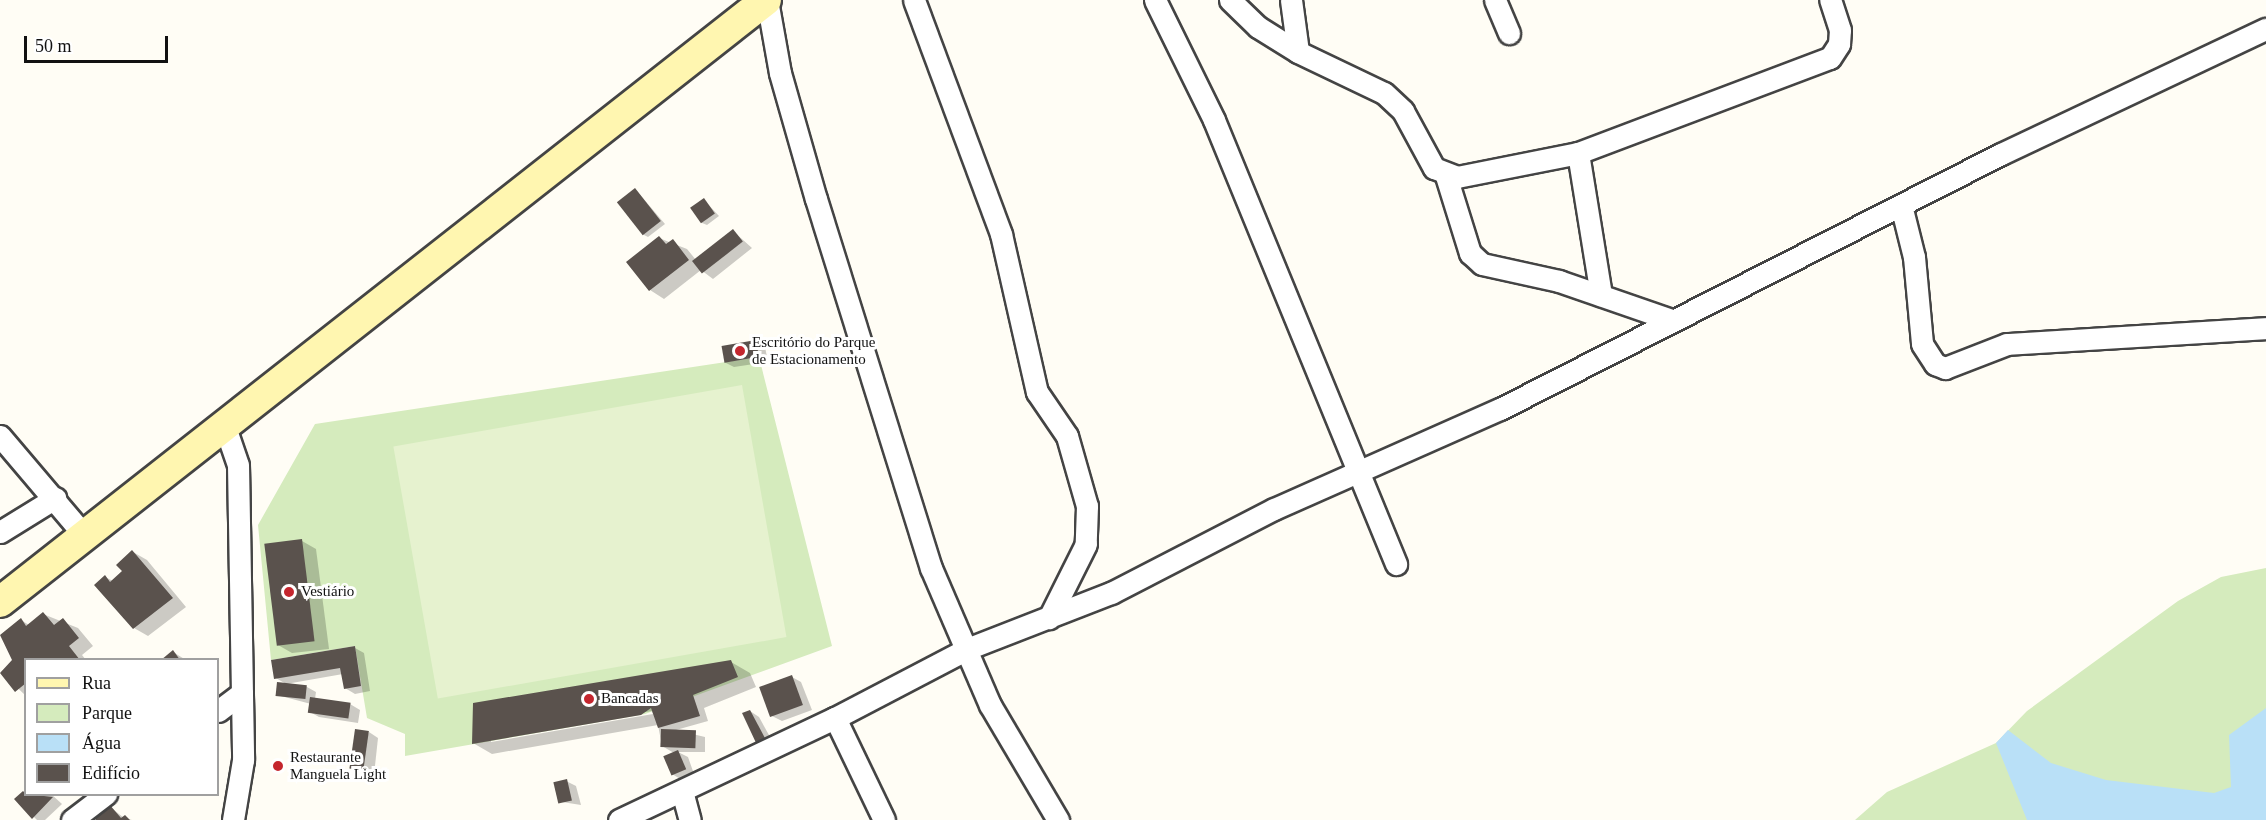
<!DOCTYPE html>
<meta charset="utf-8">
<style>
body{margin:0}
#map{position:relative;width:2266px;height:820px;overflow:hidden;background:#fffdf5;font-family:Georgia,serif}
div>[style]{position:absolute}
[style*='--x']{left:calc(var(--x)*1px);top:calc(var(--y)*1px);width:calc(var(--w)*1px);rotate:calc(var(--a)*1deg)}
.green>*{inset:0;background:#d5ebbd}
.pitch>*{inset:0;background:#e6f2cf;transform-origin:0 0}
.water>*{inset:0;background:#b9e0f7}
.shadow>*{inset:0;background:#0003}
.building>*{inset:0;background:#5a524d;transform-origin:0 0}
.roads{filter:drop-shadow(2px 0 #444) drop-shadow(-2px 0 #444) drop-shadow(0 2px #444) drop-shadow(0 -2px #444)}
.minor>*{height:21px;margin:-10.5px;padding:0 10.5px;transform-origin:10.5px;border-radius:10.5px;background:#fff}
.secondary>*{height:30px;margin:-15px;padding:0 15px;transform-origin:15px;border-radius:15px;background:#fff6b0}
.dots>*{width:16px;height:16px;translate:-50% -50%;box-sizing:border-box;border:3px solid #fff;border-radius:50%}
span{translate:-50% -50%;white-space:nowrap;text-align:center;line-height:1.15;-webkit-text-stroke:6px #fff;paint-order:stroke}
.poi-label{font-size:15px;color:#111}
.left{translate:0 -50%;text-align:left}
.legend{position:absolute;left:24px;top:658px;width:195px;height:138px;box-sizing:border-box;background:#fff;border:2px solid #a0a0a0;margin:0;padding:8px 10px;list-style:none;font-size:18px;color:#111}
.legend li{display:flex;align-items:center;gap:12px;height:30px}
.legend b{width:30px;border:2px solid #a0a0a0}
.scale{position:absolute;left:24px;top:36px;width:144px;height:27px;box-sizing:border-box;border:3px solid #111;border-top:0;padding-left:8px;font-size:18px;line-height:21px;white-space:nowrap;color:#111;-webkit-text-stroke:4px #fff;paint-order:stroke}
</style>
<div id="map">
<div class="green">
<div style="clip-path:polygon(759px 357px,832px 646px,645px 714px,405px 756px,405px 734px,367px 718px,355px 646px,271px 660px,258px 525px,315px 424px)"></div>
<div style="clip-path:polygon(2266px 568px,2266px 820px,1855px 820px,1887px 792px,1996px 743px,2027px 711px,2178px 601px,2221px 577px)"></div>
</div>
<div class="pitch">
<div style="left:742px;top:385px;width:256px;height:354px;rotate:80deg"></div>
</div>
<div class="water">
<div style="clip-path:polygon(2266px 708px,2266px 820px,2027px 820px,1996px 743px,2008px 730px,2051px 763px,2106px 780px,2214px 793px,2231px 787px,2229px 735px)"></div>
</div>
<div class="shadow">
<div style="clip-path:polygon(636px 190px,665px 224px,648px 237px,644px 235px)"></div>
<div style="clip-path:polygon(704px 200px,719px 216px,707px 225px,702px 223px)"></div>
<div style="clip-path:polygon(733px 231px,752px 248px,713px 279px,701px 270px,664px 299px,650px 290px,659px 238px,687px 249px,696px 260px)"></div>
<div style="clip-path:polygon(755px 342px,765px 347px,768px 362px,734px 367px,724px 362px)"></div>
<div style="clip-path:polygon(302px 541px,316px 549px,329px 649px,292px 653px,278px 645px)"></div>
<div style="clip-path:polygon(133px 552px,147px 560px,186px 607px,148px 636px,134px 628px,105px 577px,113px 581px,124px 571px)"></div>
<div style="clip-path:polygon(43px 614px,78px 628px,93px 646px,82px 655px,86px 660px,26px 660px,26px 696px,1px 672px,14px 661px,21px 620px,29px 625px)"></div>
<div style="clip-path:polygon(355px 648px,364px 653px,370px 691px,355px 694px,345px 688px,343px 674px,286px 684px,276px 678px)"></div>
<div style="clip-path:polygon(173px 652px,186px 660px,163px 660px)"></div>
<div style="clip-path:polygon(evenodd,731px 662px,750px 673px,756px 687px,704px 708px,708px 721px,676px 730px,705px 737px,705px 752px,678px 752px,688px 757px,694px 774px,682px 780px,672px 774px,674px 753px,662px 746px,658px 725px,492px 754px,473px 743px,731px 662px,652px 711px,653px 714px,491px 742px,491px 739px,652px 711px)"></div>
<div style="clip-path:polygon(792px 677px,801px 682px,812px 710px,782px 721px,772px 716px)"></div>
<div style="clip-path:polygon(278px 683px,307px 687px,316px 692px,315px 699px,350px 704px,360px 710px,358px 723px,319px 717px,310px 712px,311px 704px,277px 695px)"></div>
<div style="clip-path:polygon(750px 711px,759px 717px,775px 746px,768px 749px)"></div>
<div style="clip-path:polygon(369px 732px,378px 738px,374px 775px,351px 768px)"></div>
<div style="clip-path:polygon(566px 781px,576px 786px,581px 805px,562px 802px)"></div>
<div style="clip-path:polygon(26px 793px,51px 794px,62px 804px,45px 820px,37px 820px,16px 799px)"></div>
<div style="clip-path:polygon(109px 806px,124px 818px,132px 820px,98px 820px)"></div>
</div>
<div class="building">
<div style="left:635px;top:188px;width:42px;height:23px;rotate:52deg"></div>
<div style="left:704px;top:198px;width:19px;height:17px;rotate:55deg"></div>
<div style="left:733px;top:229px;width:16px;height:52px;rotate:52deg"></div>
<div style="clip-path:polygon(659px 236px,666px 244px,673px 239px,689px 260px,649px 291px,626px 262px)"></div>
<div style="left:756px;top:340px;width:17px;height:35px;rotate:80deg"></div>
<div style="left:302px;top:539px;width:103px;height:38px;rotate:83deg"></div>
<div style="clip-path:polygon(132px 550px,173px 598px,133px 629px,94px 585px,105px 575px,110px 582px,122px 571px,116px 565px)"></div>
<div style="clip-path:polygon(43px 612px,54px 625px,63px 618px,79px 638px,69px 646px,80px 660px,26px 660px,26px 683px,15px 692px,0 673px,12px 660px,0 635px,21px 618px,26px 626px)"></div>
<div style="clip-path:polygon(355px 646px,361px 686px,344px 689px,340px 668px,274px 679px,271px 660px)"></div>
<div style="clip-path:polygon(173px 650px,180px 660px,161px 660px)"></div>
<div style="clip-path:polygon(731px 660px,738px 677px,693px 695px,700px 716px,658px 728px,651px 708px,641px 715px,472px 744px,473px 703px)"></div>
<div style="left:792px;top:675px;width:32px;height:35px;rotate:70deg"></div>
<div style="left:277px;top:682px;width:30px;height:14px;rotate:6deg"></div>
<div style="left:310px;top:697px;width:41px;height:16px;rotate:8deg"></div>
<div style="clip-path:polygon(750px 710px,766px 740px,757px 745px,742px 713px)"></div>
<div style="left:355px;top:729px;width:14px;height:40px;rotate:8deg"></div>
<div style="left:661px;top:729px;width:35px;height:18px;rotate:2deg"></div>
<div style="left:678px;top:750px;width:21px;height:16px;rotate:67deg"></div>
<div style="left:567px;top:779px;width:22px;height:14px;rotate:77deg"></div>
<div style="clip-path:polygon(23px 791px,26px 794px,53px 797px,32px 819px,14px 799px)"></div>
<div style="clip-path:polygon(109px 804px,121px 818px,125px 815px,130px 820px,96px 820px,94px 816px)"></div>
</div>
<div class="roads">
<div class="minor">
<div style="--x:767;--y:0;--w:74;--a:79.9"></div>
<div style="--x:780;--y:73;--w:131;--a:74.1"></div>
<div style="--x:816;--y:199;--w:387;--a:72.7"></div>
<div style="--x:931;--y:568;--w:149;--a:66.7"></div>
<div style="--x:990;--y:705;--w:134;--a:59.4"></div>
<div style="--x:914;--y:0;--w:250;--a:69.6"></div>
<div style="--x:1001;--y:234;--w:162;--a:77.2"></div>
<div style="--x:1037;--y:392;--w:53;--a:55.7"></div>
<div style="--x:1067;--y:436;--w:73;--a:74.1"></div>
<div style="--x:1087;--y:506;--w:38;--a:92"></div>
<div style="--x:1086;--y:544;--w:83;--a:116.6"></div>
<div style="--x:1155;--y:0;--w:134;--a:63.8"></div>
<div style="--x:1214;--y:120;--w:480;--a:67.7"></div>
<div style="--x:1230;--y:0;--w:39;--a:44"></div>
<div style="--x:1258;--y:27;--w:47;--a:32"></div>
<div style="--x:1298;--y:52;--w:95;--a:25.5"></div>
<div style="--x:1384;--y:93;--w:26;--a:43"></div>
<div style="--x:1403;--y:111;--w:65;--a:61.5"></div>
<div style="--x:1434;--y:168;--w:25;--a:21"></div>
<div style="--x:1457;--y:177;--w:123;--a:-11.2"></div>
<div style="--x:1578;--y:153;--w:269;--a:-20.7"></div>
<div style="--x:1830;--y:58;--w:17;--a:-57"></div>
<div style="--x:1839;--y:44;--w:14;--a:-86"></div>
<div style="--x:1840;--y:30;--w:32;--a:-108"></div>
<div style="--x:1291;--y:0;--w:52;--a:82.3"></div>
<div style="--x:1495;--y:0;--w:36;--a:67"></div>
<div style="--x:1578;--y:153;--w:144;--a:80.8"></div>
<div style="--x:1446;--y:176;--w:81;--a:72.7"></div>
<div style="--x:1470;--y:253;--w:16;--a:43"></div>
<div style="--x:1482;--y:264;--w:79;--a:12.4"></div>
<div style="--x:1559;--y:281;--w:116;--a:19.1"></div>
<div style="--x:1901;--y:205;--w:54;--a:76"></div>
<div style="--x:1914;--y:257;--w:87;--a:84.7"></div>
<div style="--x:1922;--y:344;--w:24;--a:57"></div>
<div style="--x:1935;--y:364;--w:11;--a:22"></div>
<div style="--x:1945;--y:368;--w:66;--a:-21.2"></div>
<div style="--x:2007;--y:344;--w:259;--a:-3.5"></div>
<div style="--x:225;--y:427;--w:40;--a:71.1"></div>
<div style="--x:238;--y:465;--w:295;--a:89"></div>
<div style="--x:243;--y:760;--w:61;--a:99.5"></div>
<div style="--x:0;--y:436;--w:130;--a:49.7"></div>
<div style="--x:0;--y:532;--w:65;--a:-31.7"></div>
<div style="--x:218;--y:711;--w:30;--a:-37"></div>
<div style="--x:835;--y:718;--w:113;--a:64.3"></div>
<div style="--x:682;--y:791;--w:30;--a:75"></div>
<div style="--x:72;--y:820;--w:43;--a:-37.4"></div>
<div style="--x:619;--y:820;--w:239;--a:-25.3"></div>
<div style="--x:835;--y:718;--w:149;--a:-27.6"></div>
<div style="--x:967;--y:649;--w:155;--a:-21.3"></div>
<div style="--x:1111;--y:593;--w:183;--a:-27.3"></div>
<div style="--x:1274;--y:509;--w:247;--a:-23.9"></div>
<div style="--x:1500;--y:409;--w:562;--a:-26.98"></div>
<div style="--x:2001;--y:154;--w:293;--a:-25.3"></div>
</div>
<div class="secondary">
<div style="--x:0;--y:602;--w:974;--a:-38.16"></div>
</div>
</div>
<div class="dots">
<div style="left:740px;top:351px;background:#c4262e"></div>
<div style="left:289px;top:592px;background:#c4262e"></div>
<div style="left:589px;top:699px;background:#c4262e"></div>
<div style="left:278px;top:766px;background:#c4262e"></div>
</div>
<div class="poi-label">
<span class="left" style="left:752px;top:351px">Escritório do Parque<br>de Estacionamento</span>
<span class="left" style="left:301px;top:592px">Vestiário</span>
<span class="left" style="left:601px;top:699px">Bancadas</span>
<span class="left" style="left:290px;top:766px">Restaurante<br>Manguela Light</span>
</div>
<ul class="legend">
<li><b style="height:8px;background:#fff6b0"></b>Rua</li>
<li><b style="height:16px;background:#d5ebbd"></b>Parque</li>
<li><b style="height:16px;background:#b9e0f7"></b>Água</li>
<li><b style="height:16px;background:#5a524d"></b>Edifício</li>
</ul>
<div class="scale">50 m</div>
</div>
